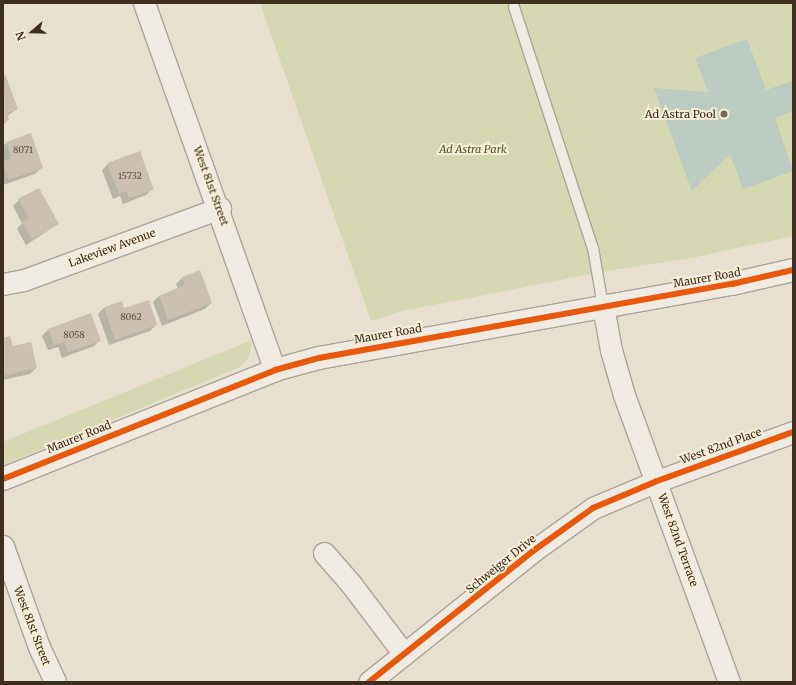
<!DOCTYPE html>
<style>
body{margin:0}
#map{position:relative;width:796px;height:685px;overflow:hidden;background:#e7e0d1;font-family:Merriweather,serif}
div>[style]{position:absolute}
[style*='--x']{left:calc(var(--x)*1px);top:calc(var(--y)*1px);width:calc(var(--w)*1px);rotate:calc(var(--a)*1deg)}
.green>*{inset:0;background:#d6d7b3}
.water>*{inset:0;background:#bcccc2}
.shadow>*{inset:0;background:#0003}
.building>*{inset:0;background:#cbbfb2}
.roads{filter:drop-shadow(1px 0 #ada599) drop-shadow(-1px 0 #ada599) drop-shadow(0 1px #ada599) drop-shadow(0 -1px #ada599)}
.service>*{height:10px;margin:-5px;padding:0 5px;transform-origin:5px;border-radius:5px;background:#efebe3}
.minor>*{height:21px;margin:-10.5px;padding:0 10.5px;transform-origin:10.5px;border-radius:10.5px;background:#efebe3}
.tertiary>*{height:22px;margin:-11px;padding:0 11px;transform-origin:11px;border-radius:11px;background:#efebe3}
.cycleway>*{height:6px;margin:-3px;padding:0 3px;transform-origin:3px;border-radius:3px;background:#e8590c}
.dots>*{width:11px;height:11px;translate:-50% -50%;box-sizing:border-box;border:2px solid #f7eed8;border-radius:50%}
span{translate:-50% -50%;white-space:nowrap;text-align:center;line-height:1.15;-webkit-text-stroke:4px #f7eed8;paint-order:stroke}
.number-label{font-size:9px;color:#605244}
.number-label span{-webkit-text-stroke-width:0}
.poi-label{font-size:11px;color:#3d2e20}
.right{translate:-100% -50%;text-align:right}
.park-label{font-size:11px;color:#4d5a26;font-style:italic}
.street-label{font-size:11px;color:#3d2e20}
.frame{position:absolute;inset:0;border:4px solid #3d2e20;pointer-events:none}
.north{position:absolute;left:12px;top:12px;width:40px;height:40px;-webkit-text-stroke:3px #f7eed8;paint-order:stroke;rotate:250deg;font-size:11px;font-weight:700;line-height:16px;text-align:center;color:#3d2e20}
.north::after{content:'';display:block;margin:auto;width:14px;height:18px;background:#3d2e20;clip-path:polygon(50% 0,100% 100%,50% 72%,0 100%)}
</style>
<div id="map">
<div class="green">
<div style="clip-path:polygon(260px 3px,793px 3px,793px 236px,692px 258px,612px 270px,402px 311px,371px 321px)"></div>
<div style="clip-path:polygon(252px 340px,249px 357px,240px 367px,3px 465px,3px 442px)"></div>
</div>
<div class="water">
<div style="clip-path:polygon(747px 39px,766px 90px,793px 81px,793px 111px,775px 118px,793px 171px,743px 189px,730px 154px,692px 191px,654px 88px,708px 92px,695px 58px)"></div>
</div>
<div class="shadow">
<div style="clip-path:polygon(4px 75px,17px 109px,7px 116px,8px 120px,3px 125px)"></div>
<div style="clip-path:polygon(6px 143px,41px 168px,35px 174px,3px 185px,3px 146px)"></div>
<div style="clip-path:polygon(108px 164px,152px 189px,146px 195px,123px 204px,120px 196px,113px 199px,102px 170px)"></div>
<div style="clip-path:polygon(19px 200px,58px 224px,26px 245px,17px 229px,22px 223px,13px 206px)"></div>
<div style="clip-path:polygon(199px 272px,211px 303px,205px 309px,162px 326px,153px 302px,159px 296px,178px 289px,176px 284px,182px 278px)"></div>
<div style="clip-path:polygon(121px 302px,124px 310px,156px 325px,150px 331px,109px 345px,98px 314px,104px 308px)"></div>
<div style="clip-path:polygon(48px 330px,100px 340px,94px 346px,62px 358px,58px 347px,48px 350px,42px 336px)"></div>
<div style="clip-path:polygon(3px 339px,36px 368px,30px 374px,3px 380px)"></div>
</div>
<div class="building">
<div style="clip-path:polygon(5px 74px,18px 109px,7px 113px,9px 120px,3px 122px)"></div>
<div style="clip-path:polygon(31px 133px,43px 168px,8px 180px,3px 161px,11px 158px,6px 142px)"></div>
<div style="clip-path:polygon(140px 151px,154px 190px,129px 198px,126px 191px,119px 193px,107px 163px)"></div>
<div style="clip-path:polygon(39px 188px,59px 224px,32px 239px,22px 222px,29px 218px,18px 199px)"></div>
<div style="clip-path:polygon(200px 270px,212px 303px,168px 320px,159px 296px,185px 285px,182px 277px)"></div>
<div style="clip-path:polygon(149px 300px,157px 325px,115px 340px,104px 307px,122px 301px,124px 308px)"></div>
<div style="clip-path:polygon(91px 313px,101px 341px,68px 352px,64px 342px,54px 345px,48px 329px)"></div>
<div style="clip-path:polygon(10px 336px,13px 346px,31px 342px,37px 368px,3px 376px,3px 338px)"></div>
</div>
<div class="roads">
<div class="service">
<div style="--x:514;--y:7;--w:254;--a:71.9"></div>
<div style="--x:593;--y:248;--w:59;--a:80.2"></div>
</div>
<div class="minor">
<div style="--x:144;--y:3;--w:390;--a:70.4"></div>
<div style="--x:3;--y:284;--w:21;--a:-11"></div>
<div style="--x:24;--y:280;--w:209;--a:-20.2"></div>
<div style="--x:603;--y:306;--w:45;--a:79.7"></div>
<div style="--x:611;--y:350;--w:47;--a:73.9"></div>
<div style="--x:624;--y:395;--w:306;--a:69.9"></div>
<div style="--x:3;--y:546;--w:107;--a:70.4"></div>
<div style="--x:39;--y:647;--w:38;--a:65"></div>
<div style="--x:324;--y:553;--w:41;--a:48.9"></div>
<div style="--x:351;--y:584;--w:88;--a:52.9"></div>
<div style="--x:369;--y:682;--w:210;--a:-38.6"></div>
<div style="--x:533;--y:551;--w:74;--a:-35.6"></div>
<div style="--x:593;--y:508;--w:69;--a:-22.9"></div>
<div style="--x:657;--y:481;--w:145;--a:-19.8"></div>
</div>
<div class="tertiary">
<div style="--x:3;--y:479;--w:293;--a:-21.8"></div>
<div style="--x:275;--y:370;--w:46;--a:-15.3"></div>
<div style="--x:319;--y:358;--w:420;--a:-10.2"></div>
<div style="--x:732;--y:284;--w:63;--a:-12.9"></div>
</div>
</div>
<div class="cycleway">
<div style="--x:3;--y:479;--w:293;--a:-21.8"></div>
<div style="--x:275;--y:370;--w:46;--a:-15.3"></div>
<div style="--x:319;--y:358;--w:420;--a:-10.2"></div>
<div style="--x:732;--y:284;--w:63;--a:-12.9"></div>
<div style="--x:369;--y:682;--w:210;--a:-38.6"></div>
<div style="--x:533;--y:551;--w:74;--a:-35.6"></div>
<div style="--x:593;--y:508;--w:69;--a:-22.9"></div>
<div style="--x:657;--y:481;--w:145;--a:-19.8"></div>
</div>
<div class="dots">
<div style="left:724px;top:114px;background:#786c5e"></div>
</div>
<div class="number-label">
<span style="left:23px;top:150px">8071</span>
<span style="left:130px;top:176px">15732</span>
<span style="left:131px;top:317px">8062</span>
<span style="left:74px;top:335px">8058</span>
</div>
<div class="poi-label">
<span class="right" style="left:716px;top:114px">Ad Astra Pool</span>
</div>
<div class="park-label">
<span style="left:473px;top:149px">Ad Astra Park</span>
</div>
<div class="street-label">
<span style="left:211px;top:186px;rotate:70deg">West 81st Street</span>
<span style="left:112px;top:248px;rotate:-20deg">Lakeview Avenue</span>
<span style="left:707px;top:278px;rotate:-10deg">Maurer Road</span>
<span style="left:388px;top:334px;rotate:-10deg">Maurer Road</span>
<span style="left:79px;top:437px;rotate:-22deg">Maurer Road</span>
<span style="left:721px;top:446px;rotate:-20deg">West 82nd Place</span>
<span style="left:678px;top:540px;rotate:70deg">West 82nd Terrace</span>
<span style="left:501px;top:564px;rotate:-39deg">Schweiger Drive</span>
<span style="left:32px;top:626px;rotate:69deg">West 81st Street</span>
</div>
<div class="frame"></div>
<div class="north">N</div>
</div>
